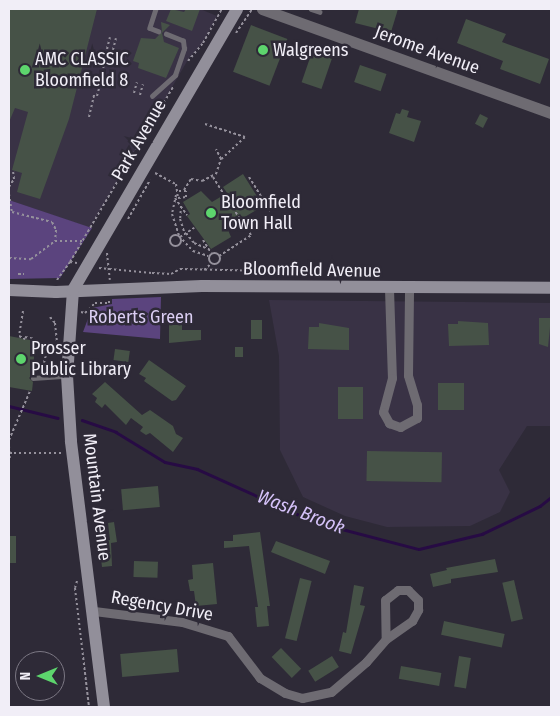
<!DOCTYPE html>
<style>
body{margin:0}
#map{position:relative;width:560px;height:716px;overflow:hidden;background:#2e2a37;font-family:"Fira Sans Condensed",sans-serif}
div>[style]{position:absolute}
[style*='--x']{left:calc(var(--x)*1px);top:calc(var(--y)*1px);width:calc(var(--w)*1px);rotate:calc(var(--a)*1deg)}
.built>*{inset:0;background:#393245}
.green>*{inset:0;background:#5b447e}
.stream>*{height:2.5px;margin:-1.25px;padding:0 1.25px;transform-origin:1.25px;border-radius:1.25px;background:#270b44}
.building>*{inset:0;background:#465247;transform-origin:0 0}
.path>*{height:2px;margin-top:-1px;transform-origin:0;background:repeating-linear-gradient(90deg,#95919c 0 2.5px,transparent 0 5px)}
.path>.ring{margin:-1px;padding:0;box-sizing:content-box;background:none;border:2px solid #95919c;border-radius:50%}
.service>*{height:4.5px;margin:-2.25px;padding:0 2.25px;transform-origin:2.25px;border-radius:2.25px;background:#6e6b72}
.minor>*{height:9px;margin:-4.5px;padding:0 4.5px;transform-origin:4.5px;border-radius:4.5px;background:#6e6b72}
.tertiary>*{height:11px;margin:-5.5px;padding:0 5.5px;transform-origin:5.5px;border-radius:5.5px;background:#6e6b72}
.secondary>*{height:12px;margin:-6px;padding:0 6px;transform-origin:6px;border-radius:6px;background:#928f9a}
.dots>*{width:14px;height:14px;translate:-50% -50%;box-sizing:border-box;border:2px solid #2e2a37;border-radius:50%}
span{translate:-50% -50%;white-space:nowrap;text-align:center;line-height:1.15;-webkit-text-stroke:5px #2e2a37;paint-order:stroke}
.poi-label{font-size:18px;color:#f1eef7}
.left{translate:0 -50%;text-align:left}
.street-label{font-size:18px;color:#f1eef7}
.park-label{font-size:18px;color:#dbcef3}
.water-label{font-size:19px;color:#d5c2f9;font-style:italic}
.frame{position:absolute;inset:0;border:10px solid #f1eef7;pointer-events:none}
.north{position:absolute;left:15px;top:651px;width:50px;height:50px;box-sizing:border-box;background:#2e2a37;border:1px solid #7c7884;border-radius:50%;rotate:270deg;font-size:14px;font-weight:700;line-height:20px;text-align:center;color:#f1eef7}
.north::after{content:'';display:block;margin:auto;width:18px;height:22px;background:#5dd56d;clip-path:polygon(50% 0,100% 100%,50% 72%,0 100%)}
</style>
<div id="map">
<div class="built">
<div style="clip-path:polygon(9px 9px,200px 9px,217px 16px,203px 43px,189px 58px,90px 228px,9px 200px)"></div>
<div style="clip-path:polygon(269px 300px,551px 303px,551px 426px,527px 426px,499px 470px,510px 492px,500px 512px,470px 526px,387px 527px,345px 516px,303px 497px,280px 450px,279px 356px)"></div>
</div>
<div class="green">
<div style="clip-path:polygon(9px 200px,92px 228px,60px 278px,9px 279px)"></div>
<div style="clip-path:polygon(161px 297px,160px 339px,83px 332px,92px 308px,112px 304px,112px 299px)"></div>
</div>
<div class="stream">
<div style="--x:9;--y:406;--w:50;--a:13.8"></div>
<div style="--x:82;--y:420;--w:36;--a:19"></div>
<div style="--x:116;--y:432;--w:57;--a:31.5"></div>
<div style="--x:165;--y:462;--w:33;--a:12"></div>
<div style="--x:197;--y:469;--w:129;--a:24.2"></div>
<div style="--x:315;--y:522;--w:107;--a:14.6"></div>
<div style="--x:419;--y:549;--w:65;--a:-13.4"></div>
<div style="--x:482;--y:534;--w:64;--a:-25.8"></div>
<div style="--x:540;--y:506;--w:14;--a:-39"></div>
</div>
<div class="building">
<div style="clip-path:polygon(9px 9px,97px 9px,69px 119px,40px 199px,17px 192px,22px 173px,12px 170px,28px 112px,15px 108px,9px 122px)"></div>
<div style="clip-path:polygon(171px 9px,184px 12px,186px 9px,200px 9px,192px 31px,166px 21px)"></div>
<div style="clip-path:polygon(359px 9px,398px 9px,391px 32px,355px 23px)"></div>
<div style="clip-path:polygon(466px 19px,506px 34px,502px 42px,549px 59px,540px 84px,500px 69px,503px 61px,457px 43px)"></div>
<div style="clip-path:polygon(161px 22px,170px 25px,162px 33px,164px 42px,179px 48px,166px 78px,138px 68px,139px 63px,133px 61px,141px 38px,155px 39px,162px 32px)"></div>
<div style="left:251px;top:25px;width:39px;height:50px;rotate:21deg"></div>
<div style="left:312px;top:52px;width:21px;height:32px;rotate:19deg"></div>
<div style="left:360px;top:65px;width:28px;height:18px;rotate:19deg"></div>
<div style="clip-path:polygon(402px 109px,409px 111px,407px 117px,421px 121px,414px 142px,389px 133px,396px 113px,400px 114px)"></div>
<div style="left:480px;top:114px;width:9px;height:11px;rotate:27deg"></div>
<div style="clip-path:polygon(243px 174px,263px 206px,243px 218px,240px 214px,225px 223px,231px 237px,211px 249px,187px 216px,190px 214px,183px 202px,201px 191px,212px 202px,227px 193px,223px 187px)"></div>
<div style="clip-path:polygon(539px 318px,551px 318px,548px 347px,539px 344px)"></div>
<div style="left:251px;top:320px;width:11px;height:19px"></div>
<div style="clip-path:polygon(458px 321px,488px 323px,489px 345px,449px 346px,448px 324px,458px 324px)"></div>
<div style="clip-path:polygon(319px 323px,349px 328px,349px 350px,308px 349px,309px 327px,319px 327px)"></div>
<div style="clip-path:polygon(169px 325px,182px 325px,182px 330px,201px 330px,201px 340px,169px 343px)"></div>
<div style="clip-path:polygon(9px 336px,35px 341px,33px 374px,29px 378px,33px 382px,32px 391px,9px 387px)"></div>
<div style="left:235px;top:347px;width:8px;height:10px"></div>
<div style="left:115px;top:349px;width:15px;height:11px;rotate:8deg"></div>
<div style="clip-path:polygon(149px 360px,186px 386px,176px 400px,172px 401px,144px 381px,146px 378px,139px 374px)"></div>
<div style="clip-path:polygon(105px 382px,142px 415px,150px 410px,173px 426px,176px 434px,183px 438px,173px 452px,150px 433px,146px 435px,140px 431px,143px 427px,131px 418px,126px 425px,105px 404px,102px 408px,95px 402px,97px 398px,92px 394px)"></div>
<div style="left:438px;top:383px;width:26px;height:27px"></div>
<div style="left:338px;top:387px;width:25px;height:32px"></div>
<div style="left:367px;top:451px;width:75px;height:30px;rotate:1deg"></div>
<div style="left:158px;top:486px;width:21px;height:37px;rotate:85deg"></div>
<div style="clip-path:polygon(114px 522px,117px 542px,111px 543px,112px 566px,102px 567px,99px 542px,110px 540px,108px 523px)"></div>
<div style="clip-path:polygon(260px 532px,270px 606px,267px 606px,269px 626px,257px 627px,255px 607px,258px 607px,249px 546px,224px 548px,224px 541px,233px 541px,233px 535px)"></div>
<div style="left:9px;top:536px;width:7px;height:27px"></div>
<div style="clip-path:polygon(276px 541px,330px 561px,325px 574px,271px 552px)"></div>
<div style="clip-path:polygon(495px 559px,498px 572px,451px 579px,451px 583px,433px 587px,430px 574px,447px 570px,446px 568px)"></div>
<div style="left:134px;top:561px;width:24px;height:16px;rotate:2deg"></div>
<div style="clip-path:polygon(213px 563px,217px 604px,196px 606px,194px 591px,190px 591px,188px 580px,193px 579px,192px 565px)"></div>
<div style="left:300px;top:578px;width:12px;height:62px;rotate:14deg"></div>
<div style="left:514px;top:580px;width:40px;height:12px;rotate:77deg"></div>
<div style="clip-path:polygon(354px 585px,364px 587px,360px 605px,365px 606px,351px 654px,339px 651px,343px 632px,346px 633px)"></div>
<div style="left:444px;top:621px;width:62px;height:14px;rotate:12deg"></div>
<div style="left:281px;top:648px;width:29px;height:13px;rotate:46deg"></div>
<div style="left:177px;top:649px;width:23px;height:57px;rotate:85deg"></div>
<div style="left:332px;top:656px;width:13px;height:28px;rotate:58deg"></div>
<div style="left:459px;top:656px;width:12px;height:31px;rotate:9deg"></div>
<div style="left:401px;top:666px;width:41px;height:13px;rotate:10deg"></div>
</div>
<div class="path">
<div style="--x:236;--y:33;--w:29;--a:-56"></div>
<div style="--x:107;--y:49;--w:12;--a:-76"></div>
<div style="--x:113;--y:50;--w:12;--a:-76"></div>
<div style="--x:188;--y:61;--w:23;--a:-50"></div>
<div style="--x:203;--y:43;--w:39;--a:-61"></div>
<div style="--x:102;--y:73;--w:25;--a:-76"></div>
<div style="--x:134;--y:93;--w:11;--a:-75"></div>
<div style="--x:140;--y:95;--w:11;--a:-75"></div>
<div style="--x:97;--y:96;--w:24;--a:-75"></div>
<div style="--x:89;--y:117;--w:23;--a:-77"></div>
<div style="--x:205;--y:124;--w:42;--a:18"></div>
<div style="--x:245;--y:137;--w:33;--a:137"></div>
<div style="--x:155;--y:173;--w:24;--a:28"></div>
<div style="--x:176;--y:184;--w:14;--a:82"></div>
<div style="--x:178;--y:198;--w:8;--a:-7"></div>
<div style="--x:186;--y:197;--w:6;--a:-90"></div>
<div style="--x:186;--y:191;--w:8;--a:180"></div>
<div style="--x:213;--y:177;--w:25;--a:58"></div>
<div style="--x:249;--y:177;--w:40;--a:58"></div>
<div style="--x:9;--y:187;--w:9;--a:-58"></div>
<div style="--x:14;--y:179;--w:8;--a:-97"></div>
<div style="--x:184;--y:190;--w:13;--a:-58"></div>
<div style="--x:191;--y:179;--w:11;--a:10"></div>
<div style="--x:202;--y:181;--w:16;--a:-27"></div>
<div style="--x:216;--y:174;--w:16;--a:-72"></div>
<div style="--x:221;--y:159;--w:11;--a:-117"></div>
<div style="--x:9;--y:194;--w:18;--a:81"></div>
<div style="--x:12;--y:212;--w:41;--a:14"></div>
<div style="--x:52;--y:222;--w:9;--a:63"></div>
<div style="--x:56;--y:230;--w:11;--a:95"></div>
<div style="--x:176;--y:195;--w:19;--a:102"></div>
<div style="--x:172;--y:214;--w:23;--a:72"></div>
<div style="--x:179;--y:236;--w:21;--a:47"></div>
<div style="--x:193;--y:251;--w:16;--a:18"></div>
<div style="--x:175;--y:198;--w:21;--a:55"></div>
<div style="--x:181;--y:206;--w:13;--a:94"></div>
<div style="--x:180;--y:219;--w:16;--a:72"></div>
<div style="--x:128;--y:219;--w:45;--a:-60.6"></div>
<div style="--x:186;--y:233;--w:13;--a:51"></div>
<div style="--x:194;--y:243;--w:15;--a:23"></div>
<div class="ring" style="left:169.5px;top:234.5px;width:9px;height:9px"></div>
<div style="--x:180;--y:237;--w:17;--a:-33"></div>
<div style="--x:203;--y:240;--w:15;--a:58"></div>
<div class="ring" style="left:208.5px;top:252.5px;width:9px;height:9px"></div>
<div style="--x:107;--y:253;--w:27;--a:84"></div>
<div style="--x:219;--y:256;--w:38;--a:-33"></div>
<div style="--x:251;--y:235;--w:29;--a:-124"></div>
<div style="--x:9;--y:258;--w:22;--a:3"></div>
<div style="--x:31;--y:259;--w:30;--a:-37"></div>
<div style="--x:55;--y:241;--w:28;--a:0"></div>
<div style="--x:70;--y:262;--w:203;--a:-59.5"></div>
<div style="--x:99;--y:268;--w:53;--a:5.4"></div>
<div style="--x:152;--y:273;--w:19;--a:3"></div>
<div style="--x:171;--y:274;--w:10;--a:-29"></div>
<div style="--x:180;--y:269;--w:123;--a:1.4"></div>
<div style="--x:204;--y:270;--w:9;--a:-41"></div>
<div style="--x:18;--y:274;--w:6;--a:0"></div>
<div style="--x:57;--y:280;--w:22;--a:-54"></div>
<div style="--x:70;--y:262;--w:7;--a:8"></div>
<div style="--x:23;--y:311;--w:25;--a:99"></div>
<div style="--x:19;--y:336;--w:7;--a:27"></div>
<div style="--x:81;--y:312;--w:4;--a:14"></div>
<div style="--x:85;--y:313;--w:14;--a:-45"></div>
<div style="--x:95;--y:303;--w:14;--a:0"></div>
<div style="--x:109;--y:303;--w:3;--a:-90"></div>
<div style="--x:50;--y:317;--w:8;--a:50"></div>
<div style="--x:55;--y:323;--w:27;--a:84"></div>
<div style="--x:25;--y:337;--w:10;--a:11"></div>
<div style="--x:41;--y:365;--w:4;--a:-34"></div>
<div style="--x:44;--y:363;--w:13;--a:-77"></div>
<div style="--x:9;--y:440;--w:53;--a:-66.8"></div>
<div style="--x:9;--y:446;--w:14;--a:86"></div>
<div style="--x:9;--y:453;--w:53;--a:0"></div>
<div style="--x:77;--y:581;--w:7;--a:106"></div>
<div style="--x:75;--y:588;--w:120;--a:83.3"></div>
</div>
<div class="service">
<div style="--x:156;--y:9;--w:20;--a:108"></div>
<div style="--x:150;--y:28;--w:9;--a:21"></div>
<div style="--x:311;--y:9;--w:9;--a:18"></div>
<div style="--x:152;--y:96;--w:31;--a:-42"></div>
<div style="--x:175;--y:75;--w:28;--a:-71"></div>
<div style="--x:184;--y:49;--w:8;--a:-97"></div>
<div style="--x:183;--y:41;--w:18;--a:-158"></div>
<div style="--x:33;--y:378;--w:32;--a:-4"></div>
</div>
<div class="minor">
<div style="--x:389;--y:289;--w:89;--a:88.1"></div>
<div style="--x:392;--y:378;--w:35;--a:105"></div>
<div style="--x:383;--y:412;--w:13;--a:61"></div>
<div style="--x:389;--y:423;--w:12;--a:20"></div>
<div style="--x:400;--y:427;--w:19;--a:-28"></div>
<div style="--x:417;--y:418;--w:13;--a:-90"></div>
<div style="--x:417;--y:405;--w:31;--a:-107"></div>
<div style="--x:408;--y:375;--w:87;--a:-89.3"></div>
<div style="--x:94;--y:611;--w:89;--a:7.1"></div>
<div style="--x:182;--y:622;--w:48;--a:16.9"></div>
<div style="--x:228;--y:636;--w:53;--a:52.7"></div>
<div style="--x:260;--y:678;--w:29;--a:31"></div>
<div style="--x:285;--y:693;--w:18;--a:16"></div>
<div style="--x:302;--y:698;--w:30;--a:-12"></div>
<div style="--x:331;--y:692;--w:46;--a:-40.6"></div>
<div style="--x:366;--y:662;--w:30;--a:-49"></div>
<div style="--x:386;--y:639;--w:32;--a:-35"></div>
<div style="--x:412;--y:621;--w:13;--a:-61"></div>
<div style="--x:418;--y:610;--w:10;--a:-90"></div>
<div style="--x:418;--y:600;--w:14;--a:-135"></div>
<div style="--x:408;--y:590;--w:10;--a:180"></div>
<div style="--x:398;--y:590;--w:16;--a:142"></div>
<div style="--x:385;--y:600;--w:39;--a:89"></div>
</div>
<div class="tertiary">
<div style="--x:262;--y:9;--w:307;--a:19.8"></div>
</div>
<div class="secondary">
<div style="--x:9;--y:290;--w:47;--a:2.4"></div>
<div style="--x:56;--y:292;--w:146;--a:-2.4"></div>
<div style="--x:202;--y:286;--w:349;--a:0.3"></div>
<div style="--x:104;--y:707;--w:268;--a:-97.1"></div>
<div style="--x:71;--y:441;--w:65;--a:-93.5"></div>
<div style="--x:67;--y:376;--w:86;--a:-86"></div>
<div style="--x:73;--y:290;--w:325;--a:-59.7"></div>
</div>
<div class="dots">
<div style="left:263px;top:50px;background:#5dd56d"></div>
<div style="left:25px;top:70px;background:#5dd56d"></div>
<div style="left:211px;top:213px;background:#5dd56d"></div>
<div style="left:21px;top:359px;background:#5dd56d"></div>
</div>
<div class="poi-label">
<span class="left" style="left:273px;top:50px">Walgreens</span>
<span class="left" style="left:35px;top:70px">AMC CLASSIC<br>Bloomfield 8</span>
<span class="left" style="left:221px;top:213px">Bloomfield<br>Town Hall</span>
<span class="left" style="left:31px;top:359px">Prosser<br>Public Library</span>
</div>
<div class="street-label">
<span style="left:427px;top:50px;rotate:20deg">Jerome Avenue</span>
<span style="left:139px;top:140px;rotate:-60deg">Park Avenue</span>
<span style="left:312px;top:270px;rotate:1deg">Bloomfield Avenue</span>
<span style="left:97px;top:497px;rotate:83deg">Mountain Avenue</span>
<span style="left:162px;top:606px;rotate:10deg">Regency Drive</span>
</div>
<div class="park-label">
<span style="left:141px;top:317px">Roberts Green</span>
</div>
<div class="water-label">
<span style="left:301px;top:512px;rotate:21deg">Wash Brook</span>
</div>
<div class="frame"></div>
<div class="north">N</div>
</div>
